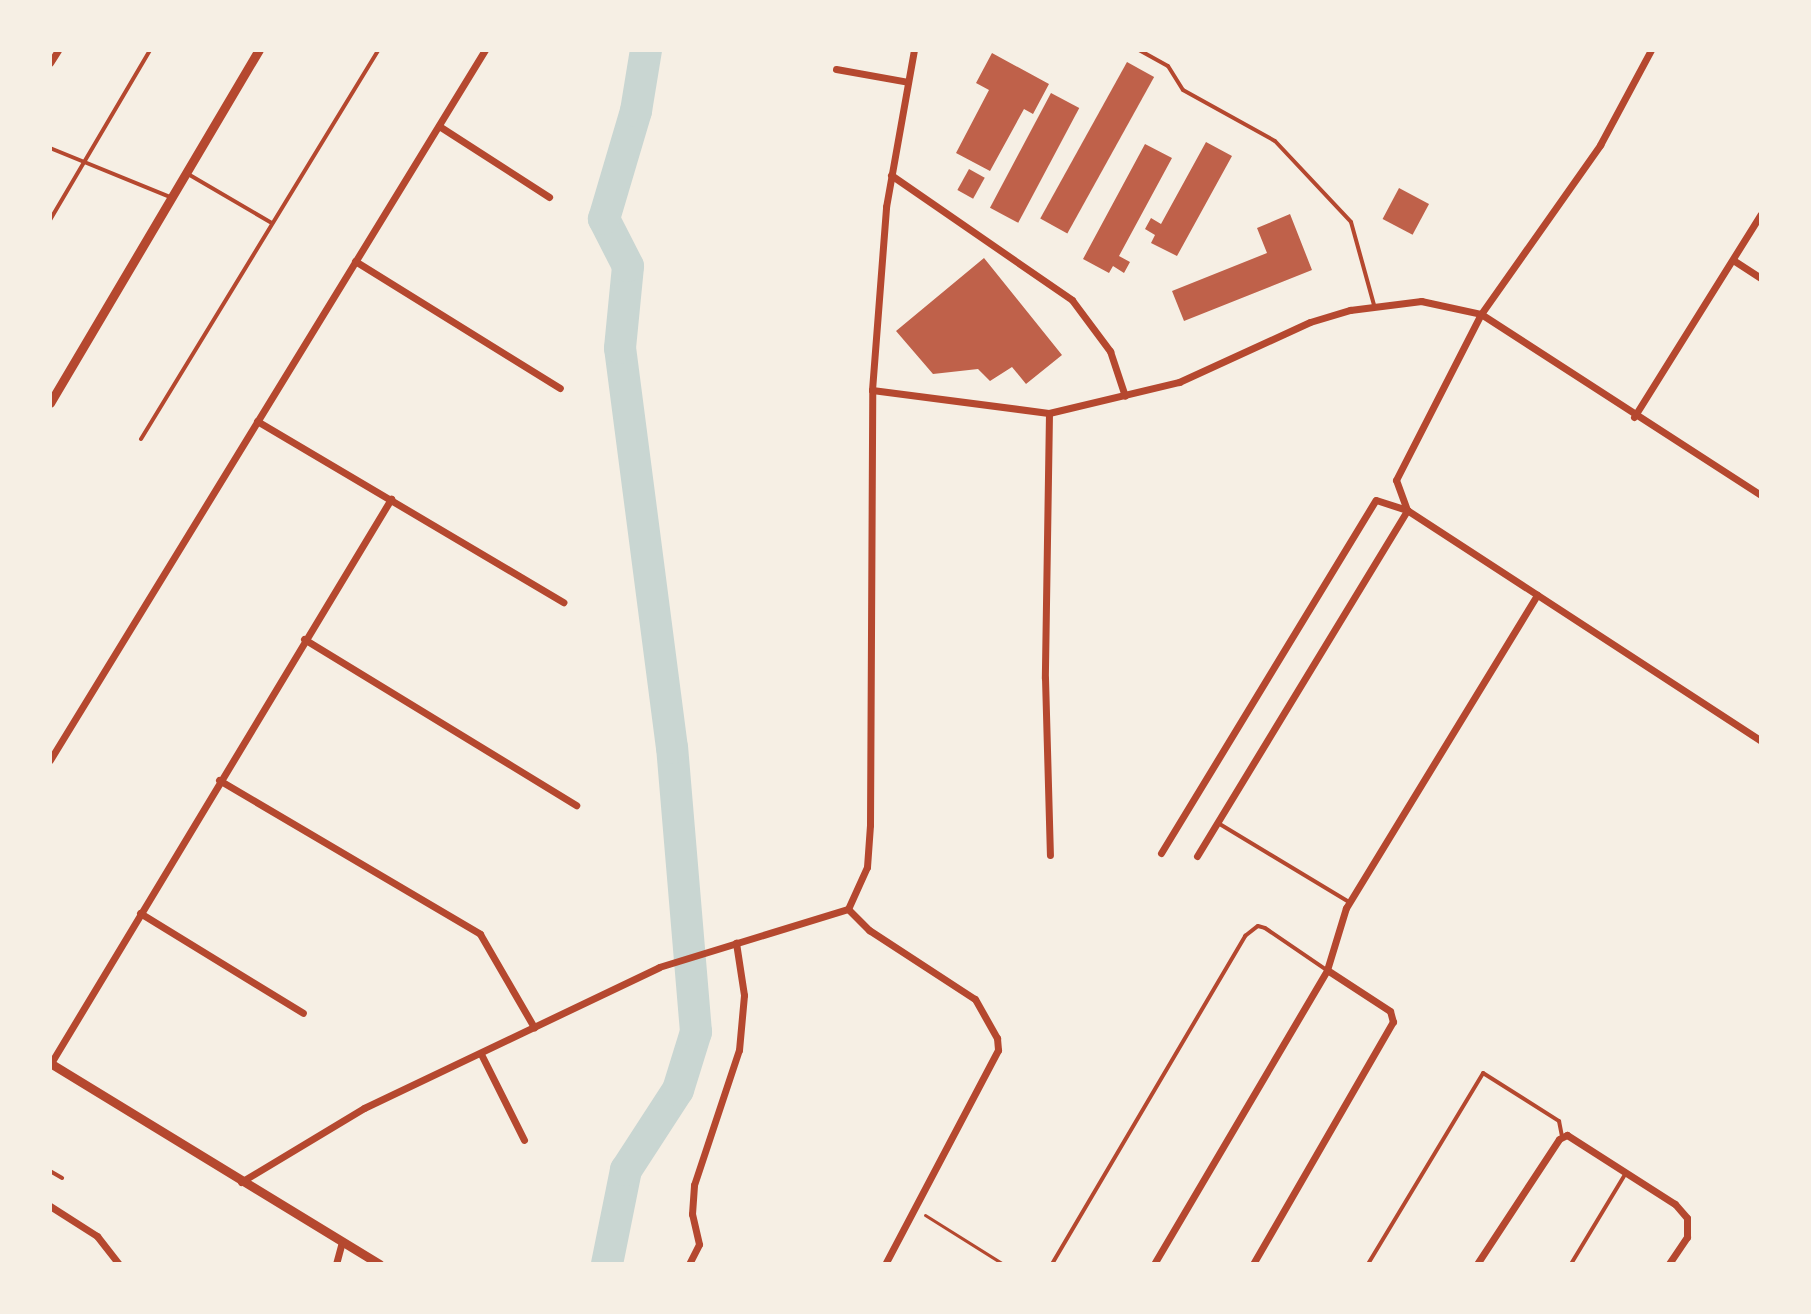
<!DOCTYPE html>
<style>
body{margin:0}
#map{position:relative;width:1811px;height:1314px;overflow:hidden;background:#f6efe4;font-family:"Archivo Narrow",sans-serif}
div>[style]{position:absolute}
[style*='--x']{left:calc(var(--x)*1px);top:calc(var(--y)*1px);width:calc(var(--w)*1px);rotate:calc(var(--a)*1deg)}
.river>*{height:32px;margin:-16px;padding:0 16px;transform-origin:16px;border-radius:16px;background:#c9d6d2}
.building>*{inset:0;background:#bf614a;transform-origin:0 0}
.path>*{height:3px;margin:-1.5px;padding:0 1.5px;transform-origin:1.5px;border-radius:1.5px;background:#b5482f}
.service>*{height:4px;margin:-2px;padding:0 2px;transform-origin:2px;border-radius:2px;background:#b5482f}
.minor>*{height:7px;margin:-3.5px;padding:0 3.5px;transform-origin:3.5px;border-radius:3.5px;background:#b5482f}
.tertiary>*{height:9px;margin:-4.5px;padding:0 4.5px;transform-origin:4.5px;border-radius:4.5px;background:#b5482f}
span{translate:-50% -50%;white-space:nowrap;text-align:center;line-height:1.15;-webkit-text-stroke:8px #f6efe4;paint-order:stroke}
.frame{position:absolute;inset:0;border:52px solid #f6efe4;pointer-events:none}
</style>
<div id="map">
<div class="river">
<div style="--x:607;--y:1264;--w:96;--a:-78.6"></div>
<div style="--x:626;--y:1170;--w:95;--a:-57"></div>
<div style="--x:678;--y:1090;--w:61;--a:-72.8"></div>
<div style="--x:696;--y:1032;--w:285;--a:-94.8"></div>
<div style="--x:672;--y:748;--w:403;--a:-97.4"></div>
<div style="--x:620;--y:348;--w:82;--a:-84.4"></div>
<div style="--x:628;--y:266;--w:53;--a:-117.1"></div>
<div style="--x:604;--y:219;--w:113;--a:-73.5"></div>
<div style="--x:636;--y:111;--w:62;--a:-80.7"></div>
</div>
<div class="building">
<div style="clip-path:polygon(992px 53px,1049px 84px,1033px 114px,1024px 109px,990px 171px,956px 153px,989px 90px,976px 83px)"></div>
<div style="left:1127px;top:62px;width:31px;height:179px;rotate:29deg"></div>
<div style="left:1051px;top:93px;width:32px;height:130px;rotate:28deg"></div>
<div style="clip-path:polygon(1206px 142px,1232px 156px,1177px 256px,1151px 243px,1155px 235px,1145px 229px,1151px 218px,1161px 224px)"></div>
<div style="clip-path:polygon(1145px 144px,1172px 158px,1119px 256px,1130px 262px,1124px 273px,1113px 266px,1109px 273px,1083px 259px)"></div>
<div style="left:969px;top:169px;width:18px;height:24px;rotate:29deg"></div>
<div style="left:1399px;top:188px;width:34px;height:35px;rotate:28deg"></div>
<div style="clip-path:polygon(1290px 214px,1312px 270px,1184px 321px,1172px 291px,1267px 253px,1257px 228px)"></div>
<div style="clip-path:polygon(984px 258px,1062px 355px,1026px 384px,1012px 367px,990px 381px,978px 369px,933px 374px,896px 331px)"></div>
</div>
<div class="path">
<div style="--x:925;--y:1215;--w:92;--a:32.1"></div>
</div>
<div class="service">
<div style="--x:1139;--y:50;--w:33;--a:29"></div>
<div style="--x:1168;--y:66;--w:28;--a:58"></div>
<div style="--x:1183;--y:90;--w:105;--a:29"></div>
<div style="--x:1275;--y:141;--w:111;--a:46.8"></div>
<div style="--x:1351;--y:222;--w:86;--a:74.5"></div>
<div style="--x:50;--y:148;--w:130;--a:22.2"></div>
<div style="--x:188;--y:174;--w:97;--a:30.3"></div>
<div style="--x:50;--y:220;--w:197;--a:-59.5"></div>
<div style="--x:141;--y:439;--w:456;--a:-58.6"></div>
<div style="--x:1218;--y:823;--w:153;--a:31.1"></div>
<div style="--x:50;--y:1171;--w:14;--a:30"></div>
<div style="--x:1052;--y:1264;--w:381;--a:-59.5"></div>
<div style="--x:1245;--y:936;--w:16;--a:-38"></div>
<div style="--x:1258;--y:926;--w:7;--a:16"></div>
<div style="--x:1265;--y:928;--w:73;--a:34.3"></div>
<div style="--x:1368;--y:1264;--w:223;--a:-58.9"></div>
<div style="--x:1483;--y:1073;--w:90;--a:32.3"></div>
<div style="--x:1559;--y:1121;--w:15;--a:79"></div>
<div style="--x:1571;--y:1264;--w:106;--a:-58.9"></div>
</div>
<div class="minor">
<div style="--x:50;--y:63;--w:15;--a:-58"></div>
<div style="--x:836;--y:69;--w:73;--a:10.2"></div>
<div style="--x:439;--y:126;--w:131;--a:32.8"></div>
<div style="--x:891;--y:175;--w:220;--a:34.6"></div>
<div style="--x:1072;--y:300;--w:64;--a:53.3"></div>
<div style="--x:1110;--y:351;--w:47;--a:71.6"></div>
<div style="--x:1733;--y:260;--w:33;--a:33"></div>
<div style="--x:355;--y:261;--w:241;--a:31.8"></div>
<div style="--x:872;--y:390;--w:178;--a:7.4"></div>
<div style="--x:1049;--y:413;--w:134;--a:-13.4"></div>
<div style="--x:1179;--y:382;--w:144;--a:-24.6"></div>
<div style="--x:1310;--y:322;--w:42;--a:-16.7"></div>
<div style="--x:1350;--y:310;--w:72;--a:-7.2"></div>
<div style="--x:1421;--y:301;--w:61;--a:12.2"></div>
<div style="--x:1481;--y:314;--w:333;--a:32.9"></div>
<div style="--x:1049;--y:413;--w:265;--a:90.9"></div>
<div style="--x:1045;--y:678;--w:177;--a:88.4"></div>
<div style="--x:1634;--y:417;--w:239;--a:-58"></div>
<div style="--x:257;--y:421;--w:356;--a:30.6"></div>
<div style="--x:1407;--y:510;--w:32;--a:-110"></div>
<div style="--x:1396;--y:480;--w:186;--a:-62.9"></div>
<div style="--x:1481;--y:314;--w:207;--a:-54.8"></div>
<div style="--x:1600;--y:145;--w:108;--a:-61.8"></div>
<div style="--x:304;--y:639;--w:319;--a:31.4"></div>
<div style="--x:50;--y:760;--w:833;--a:-58.51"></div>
<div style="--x:219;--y:780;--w:303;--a:30.5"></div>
<div style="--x:480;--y:934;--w:108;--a:59.9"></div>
<div style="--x:1161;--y:853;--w:413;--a:-58.7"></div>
<div style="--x:1376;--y:500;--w:33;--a:18"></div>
<div style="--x:1407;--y:510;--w:423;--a:33.1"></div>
<div style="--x:1197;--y:856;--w:405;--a:-58.7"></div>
<div style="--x:848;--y:909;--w:30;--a:45"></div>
<div style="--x:869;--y:930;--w:126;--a:33.1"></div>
<div style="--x:975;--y:999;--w:45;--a:60.6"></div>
<div style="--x:997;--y:1038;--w:12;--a:85"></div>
<div style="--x:998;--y:1050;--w:242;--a:117.8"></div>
<div style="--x:140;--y:913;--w:191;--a:31.5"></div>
<div style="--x:481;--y:1054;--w:96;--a:63.4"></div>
<div style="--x:51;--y:1063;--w:659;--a:-58.92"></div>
<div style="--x:241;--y:1182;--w:144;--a:-31"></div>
<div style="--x:364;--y:1108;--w:327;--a:-25.5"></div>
<div style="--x:659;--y:967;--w:198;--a:-17.1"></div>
<div style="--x:848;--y:909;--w:46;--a:-65.7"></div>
<div style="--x:867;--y:867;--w:42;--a:-85.9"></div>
<div style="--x:870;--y:825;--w:435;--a:-89.7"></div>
<div style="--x:872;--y:390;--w:184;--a:-85.6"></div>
<div style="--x:886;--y:207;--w:159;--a:-79.9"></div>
<div style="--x:50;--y:1206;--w:56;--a:32.6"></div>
<div style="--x:97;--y:1236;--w:36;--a:52"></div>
<div style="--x:336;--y:1264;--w:23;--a:-75"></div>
<div style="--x:689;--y:1264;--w:22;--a:-63"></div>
<div style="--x:699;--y:1244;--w:31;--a:-103"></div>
<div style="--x:692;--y:1214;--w:29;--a:-86"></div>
<div style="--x:694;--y:1185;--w:142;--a:-71.6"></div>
<div style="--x:739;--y:1050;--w:55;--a:-84.8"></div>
<div style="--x:744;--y:995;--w:53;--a:-98.7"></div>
<div style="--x:1154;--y:1264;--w:341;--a:-59.5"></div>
<div style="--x:1327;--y:970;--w:65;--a:-73"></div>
<div style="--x:1346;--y:908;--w:367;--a:-58.6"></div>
<div style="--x:1253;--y:1264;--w:280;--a:-60"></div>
<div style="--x:1393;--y:1022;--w:11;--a:-105"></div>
<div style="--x:1390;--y:1011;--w:75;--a:-146.9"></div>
<div style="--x:1477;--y:1264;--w:149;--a:-56.7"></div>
<div style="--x:1559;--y:1139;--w:9;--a:-27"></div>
<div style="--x:1567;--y:1135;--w:128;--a:32.6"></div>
<div style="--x:1675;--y:1204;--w:18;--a:49"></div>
<div style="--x:1687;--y:1218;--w:19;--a:90"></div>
<div style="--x:1687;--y:1237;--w:32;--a:124"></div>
</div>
<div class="tertiary">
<div style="--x:50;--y:403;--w:410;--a:-59.4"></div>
<div style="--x:50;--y:1063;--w:386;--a:31.4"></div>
</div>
<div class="frame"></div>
</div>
